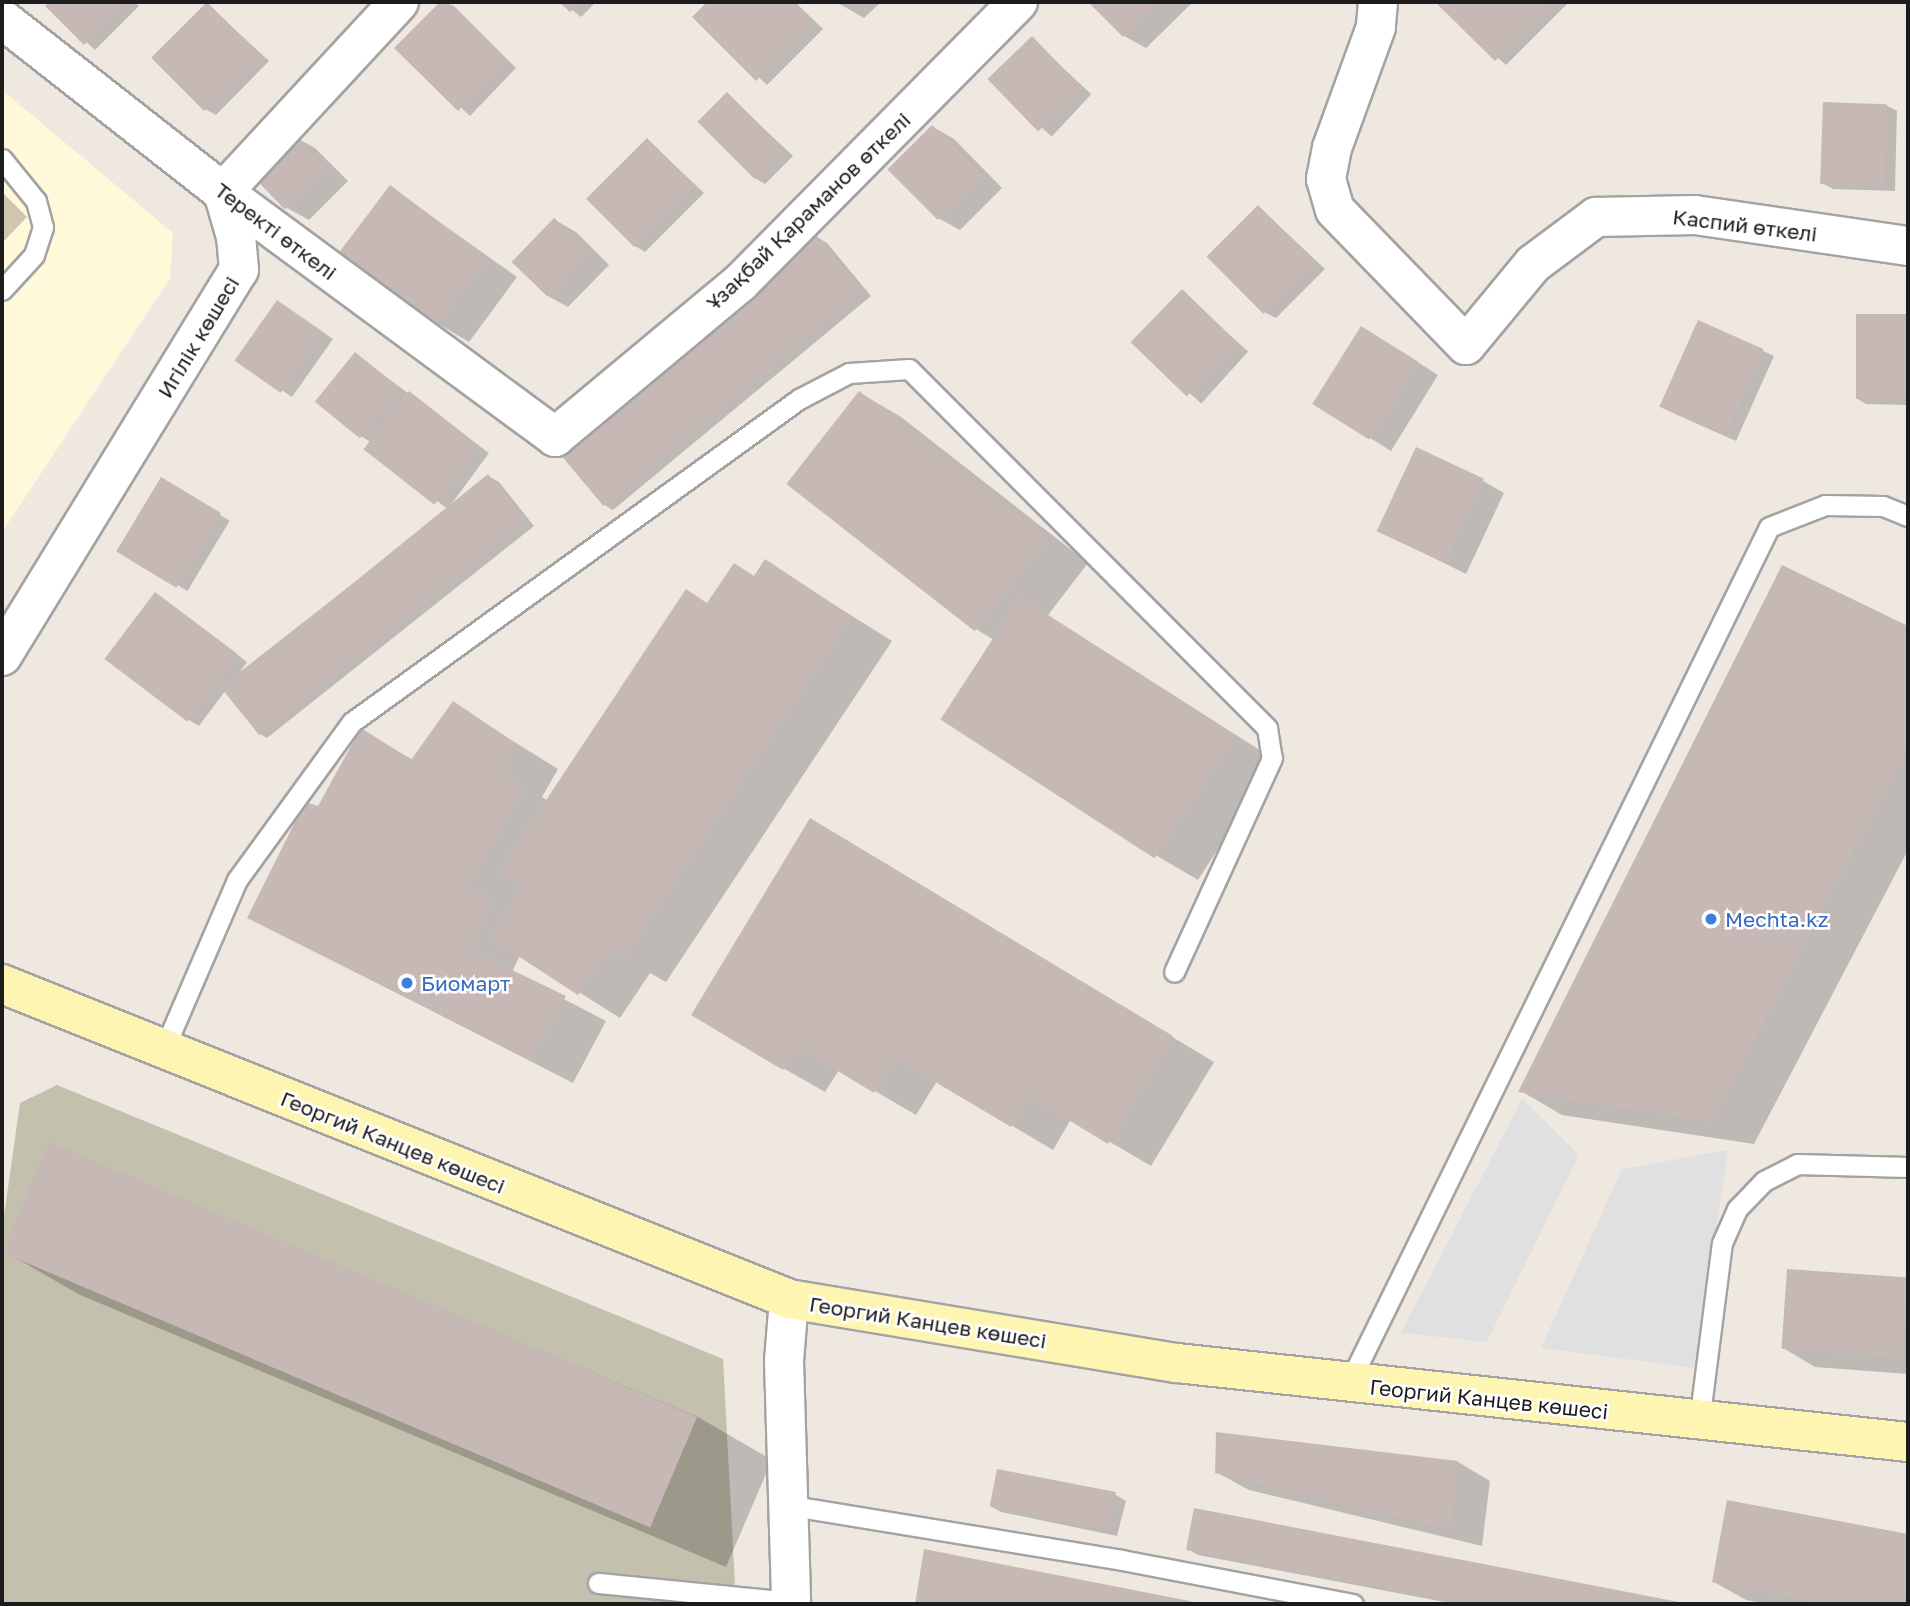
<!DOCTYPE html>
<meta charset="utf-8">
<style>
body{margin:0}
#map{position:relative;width:1910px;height:1606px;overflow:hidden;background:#eee8e1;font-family:"Golos Text",sans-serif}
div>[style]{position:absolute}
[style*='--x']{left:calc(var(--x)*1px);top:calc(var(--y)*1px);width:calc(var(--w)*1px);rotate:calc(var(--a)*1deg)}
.education>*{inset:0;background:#fff9da}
.construction>*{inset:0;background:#c3c0ad}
.parking>*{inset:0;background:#e0e0e0}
.shadow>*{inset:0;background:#0003;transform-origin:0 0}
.building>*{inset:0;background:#c6b9b5;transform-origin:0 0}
.roads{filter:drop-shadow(2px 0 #a3a3a3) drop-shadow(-2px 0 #a3a3a3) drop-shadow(0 2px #a3a3a3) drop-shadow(0 -2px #a3a3a3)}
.lane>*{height:19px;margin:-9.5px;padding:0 9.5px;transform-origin:9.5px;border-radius:9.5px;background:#fff}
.street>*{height:38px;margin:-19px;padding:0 19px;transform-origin:19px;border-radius:19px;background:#fff}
.secondary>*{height:38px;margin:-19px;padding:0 19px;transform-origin:19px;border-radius:19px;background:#fdf5b1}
.dots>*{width:19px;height:19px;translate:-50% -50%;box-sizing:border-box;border:4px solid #fff;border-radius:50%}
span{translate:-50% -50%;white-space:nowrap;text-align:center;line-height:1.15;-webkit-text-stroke:5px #fff;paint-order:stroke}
.street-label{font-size:21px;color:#1c1c1c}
.shop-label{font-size:21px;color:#366cbe}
.left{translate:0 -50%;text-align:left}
.frame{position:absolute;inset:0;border:4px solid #1c1c1c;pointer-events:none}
</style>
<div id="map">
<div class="education">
<div style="clip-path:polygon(2px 90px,173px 233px,170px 279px,2px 532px)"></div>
</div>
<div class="construction">
<div style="clip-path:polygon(57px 1085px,723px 1359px,736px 1604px,2px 1604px,2px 1230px,20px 1103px)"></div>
</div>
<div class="parking">
<div style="clip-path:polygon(1522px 1099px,1579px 1155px,1487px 1342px,1401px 1333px)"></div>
<div style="clip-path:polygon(1728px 1150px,1695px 1368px,1541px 1348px,1622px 1169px)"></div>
</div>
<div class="shadow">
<div style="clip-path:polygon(52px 2px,134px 2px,139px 6px,95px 50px,47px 6px)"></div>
<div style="clip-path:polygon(443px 2px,454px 6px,516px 68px,470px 116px,397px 48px)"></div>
<div style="clip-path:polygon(562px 2px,596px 2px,581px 17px)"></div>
<div style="clip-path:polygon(709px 2px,795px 2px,823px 29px,767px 85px,695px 17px)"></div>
<div style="clip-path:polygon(836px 2px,881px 2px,864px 18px)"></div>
<div style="clip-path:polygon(1090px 2px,1193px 2px,1146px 48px,1124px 36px)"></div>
<div style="clip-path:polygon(1438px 2px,1569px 2px,1506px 65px)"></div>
<div style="clip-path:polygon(206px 3px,269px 61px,216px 115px,205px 109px)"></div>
<div style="left:1032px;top:39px;width:81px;height:58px;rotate:43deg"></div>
<div style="clip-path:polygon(727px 94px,793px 156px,765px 184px,755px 178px)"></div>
<div style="clip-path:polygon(1886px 105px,1897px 111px,1895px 191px,1833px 189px,1822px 183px)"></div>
<div style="clip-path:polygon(933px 127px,954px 139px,1002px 188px,960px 230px,938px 218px)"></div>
<div style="clip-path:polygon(293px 136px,315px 148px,348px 181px,309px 220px,287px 208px,254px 175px)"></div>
<div style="clip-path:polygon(648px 140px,704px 193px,645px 252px,635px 246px)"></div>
<div style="clip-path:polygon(390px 187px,517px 277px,469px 342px,437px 323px)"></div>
<div style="clip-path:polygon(2px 192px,27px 217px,2px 243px)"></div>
<div style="clip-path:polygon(1259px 207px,1325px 269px,1276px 318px,1266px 313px)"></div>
<div style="clip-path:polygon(555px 220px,576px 232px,609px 265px,568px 307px,546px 295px)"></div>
<div style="clip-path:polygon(817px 237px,827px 243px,871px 296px,613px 510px,603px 504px)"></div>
<div style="left:1182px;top:292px;width:89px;height:70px;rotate:42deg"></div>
<div style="clip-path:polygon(288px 308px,333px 339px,292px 397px,237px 360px)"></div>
<div style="clip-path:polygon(1857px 315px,1908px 316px,1908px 405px,1866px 404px,1856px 398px)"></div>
<div style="clip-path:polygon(1699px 322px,1774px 356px,1736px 441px,1671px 412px)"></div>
<div style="clip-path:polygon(1383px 340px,1438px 375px,1391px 451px,1370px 438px)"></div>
<div style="clip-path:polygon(355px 354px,489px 453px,450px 506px,488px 476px,499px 482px,534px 526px,267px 738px,257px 732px,225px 691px,199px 726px,189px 720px,166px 601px,247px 662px,240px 672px,448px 509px,367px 450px,372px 443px,361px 436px)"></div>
<div style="clip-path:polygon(860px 393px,901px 417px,1088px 563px,1048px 615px,1275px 760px,1198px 880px,1157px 856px,994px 640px,976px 629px)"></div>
<div style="left:162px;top:480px;width:79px;height:82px;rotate:31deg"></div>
<div style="clip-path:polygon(1483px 481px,1504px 493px,1466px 574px,1378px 530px)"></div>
<div style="clip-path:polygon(766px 562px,892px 641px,666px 982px,650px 973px,620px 1018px,520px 955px,512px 972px,606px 1021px,573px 1083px,249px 917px,319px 808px,362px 730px,413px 760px,453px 704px,558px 769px,542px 797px,548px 801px,709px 604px,755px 577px)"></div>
<div style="clip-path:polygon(1783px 567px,1908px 627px,1908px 850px,1754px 1144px,1562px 1115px,1521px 1091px)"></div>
<div style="clip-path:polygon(852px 844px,1214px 1062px,1151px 1166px,1071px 1119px,1053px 1150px,937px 1081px,916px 1115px,839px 1070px,825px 1092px,783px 1068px)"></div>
<div style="clip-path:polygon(50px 1144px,698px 1417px,772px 1460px,726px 1567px,78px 1294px,4px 1251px)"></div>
<div style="clip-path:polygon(1789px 1271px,1908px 1280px,1908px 1374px,1815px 1367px,1783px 1348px)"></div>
<div style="clip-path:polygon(1218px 1434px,1458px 1462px,1490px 1481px,1482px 1546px,1249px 1490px,1216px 1472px)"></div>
<div style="clip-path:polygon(998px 1471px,1116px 1495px,1126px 1501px,1117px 1536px,1001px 1512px,990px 1506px)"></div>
<div style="clip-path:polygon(1729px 1502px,1908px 1536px,1908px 1604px,1768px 1604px,1746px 1600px,1714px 1582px)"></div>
<div style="clip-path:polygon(1195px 1510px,1682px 1604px,1455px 1604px,1198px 1555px,1188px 1549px)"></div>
<div style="clip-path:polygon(925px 1551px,1197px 1604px,916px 1604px)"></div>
</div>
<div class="building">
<div style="clip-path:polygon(49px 2px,127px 2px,84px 45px,45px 6px)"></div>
<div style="left:207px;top:2px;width:75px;height:79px;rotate:45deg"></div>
<div style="clip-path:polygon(440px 2px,447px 2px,507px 62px,458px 111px,394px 48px)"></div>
<div style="clip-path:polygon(559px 2px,580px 2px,570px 12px)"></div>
<div style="clip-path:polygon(707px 2px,793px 2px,814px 23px,756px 81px,692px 17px)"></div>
<div style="clip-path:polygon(1088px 2px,1159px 2px,1123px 37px)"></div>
<div style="clip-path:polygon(1435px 2px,1553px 2px,1495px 61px)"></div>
<div style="left:1032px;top:36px;width:73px;height:62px;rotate:46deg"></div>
<div style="left:727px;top:92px;width:81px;height:42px;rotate:45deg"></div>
<div style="left:1823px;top:102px;width:64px;height:82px;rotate:2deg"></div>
<div style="left:932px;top:125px;width:71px;height:63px;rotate:45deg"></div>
<div style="left:293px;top:133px;width:49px;height:59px;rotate:46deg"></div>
<div style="left:647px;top:138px;width:68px;height:86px;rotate:45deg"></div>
<div style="left:390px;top:185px;width:121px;height:84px;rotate:37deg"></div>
<div style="left:1258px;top:205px;width:81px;height:73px;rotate:45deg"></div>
<div style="left:554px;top:218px;width:49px;height:61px;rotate:44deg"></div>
<div style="left:816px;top:235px;width:71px;height:337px;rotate:50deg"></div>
<div style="left:1182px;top:289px;width:78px;height:74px;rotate:44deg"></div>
<div style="left:277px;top:300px;width:56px;height:74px;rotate:35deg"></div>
<div style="left:1856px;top:314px;width:52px;height:85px"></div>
<div style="left:1698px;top:320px;width:72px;height:95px;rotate:24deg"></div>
<div style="left:1361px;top:326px;width:67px;height:92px;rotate:32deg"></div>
<div style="left:355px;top:352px;width:58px;height:64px;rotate:39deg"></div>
<div style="left:409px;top:391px;width:90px;height:74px;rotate:38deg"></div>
<div style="left:859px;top:391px;width:239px;height:118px;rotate:38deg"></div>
<div style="left:1416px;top:447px;width:75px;height:93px;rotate:25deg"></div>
<div style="left:488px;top:474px;width:59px;height:342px;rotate:51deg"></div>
<div style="left:161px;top:477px;width:70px;height:87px;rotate:31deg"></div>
<div style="clip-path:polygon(765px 559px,851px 616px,623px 959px,608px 950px,578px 995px,489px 937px,523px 887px,499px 871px,686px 589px,707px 603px,734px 563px,754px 576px)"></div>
<div style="clip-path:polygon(1782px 565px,1908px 626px,1908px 746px,1711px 1121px,1518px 1092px)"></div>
<div style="left:155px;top:592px;width:104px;height:84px;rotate:37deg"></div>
<div style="left:1020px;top:597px;width:255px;height:146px;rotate:33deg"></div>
<div style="clip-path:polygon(453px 701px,517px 744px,502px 771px,524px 790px,467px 886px,493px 900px,469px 949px,566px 996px,530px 1060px,247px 918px,305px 802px,318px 806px,361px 728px,411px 760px)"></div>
<div style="clip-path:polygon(810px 818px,1173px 1036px,1108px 1144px,1029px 1096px,1011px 1127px,895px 1058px,874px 1093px,797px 1046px,783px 1070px,691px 1015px)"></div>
<div style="left:49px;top:1142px;width:704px;height:120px;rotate:23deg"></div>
<div style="left:1787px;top:1269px;width:121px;height:80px;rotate:4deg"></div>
<div style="clip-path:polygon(1216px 1432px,1458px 1461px,1450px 1529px,1215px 1473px)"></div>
<div style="left:997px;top:1469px;width:121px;height:38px;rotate:11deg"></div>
<div style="clip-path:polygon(1727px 1500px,1908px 1534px,1905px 1604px,1830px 1604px,1712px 1582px)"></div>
<div style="clip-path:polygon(1194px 1508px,1684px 1603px,1684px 1604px,1469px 1604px,1186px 1550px)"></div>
<div style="clip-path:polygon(924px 1549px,1200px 1603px,1200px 1604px,915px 1604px)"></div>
</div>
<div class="roads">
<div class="lane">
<div style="--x:2;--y:159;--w:54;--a:51"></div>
<div style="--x:36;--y:201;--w:27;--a:75"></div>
<div style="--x:43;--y:227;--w:29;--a:108"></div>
<div style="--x:34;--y:255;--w:47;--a:132.4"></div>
<div style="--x:163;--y:1051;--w:186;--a:-66.6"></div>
<div style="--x:237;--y:880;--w:195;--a:-54"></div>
<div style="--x:352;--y:722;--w:551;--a:-35.85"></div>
<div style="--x:799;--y:399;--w:56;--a:-27.5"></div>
<div style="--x:849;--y:373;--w:60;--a:-3.8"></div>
<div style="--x:909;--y:369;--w:507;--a:45.08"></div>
<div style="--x:1267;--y:728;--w:30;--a:81"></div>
<div style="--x:1272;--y:758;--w:235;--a:114.6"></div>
<div style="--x:1349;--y:1383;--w:953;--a:-63.86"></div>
<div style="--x:1769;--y:527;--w:60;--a:-21.4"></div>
<div style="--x:1825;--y:505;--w:58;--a:1"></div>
<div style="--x:1883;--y:506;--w:27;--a:22"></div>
<div style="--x:1699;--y:1422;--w:180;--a:-82.7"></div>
<div style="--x:1722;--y:1243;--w:37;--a:-66"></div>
<div style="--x:1737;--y:1209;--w:39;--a:-46"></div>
<div style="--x:1764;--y:1181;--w:37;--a:-27"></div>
<div style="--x:1797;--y:1164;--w:111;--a:1.5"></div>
<div style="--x:786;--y:1505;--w:340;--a:9.3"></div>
<div style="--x:1122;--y:1560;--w:235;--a:10.8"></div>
<div style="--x:598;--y:1583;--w:194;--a:5.6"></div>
</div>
<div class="street">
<div style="--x:1378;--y:2;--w:25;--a:95"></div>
<div style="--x:1376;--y:27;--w:129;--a:110"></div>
<div style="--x:1332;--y:148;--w:32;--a:101"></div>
<div style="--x:1326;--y:179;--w:32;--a:74"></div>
<div style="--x:1335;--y:210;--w:188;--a:45.9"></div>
<div style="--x:1466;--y:345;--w:105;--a:-50.4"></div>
<div style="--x:1533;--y:264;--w:79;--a:-36.7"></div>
<div style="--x:1596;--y:217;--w:99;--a:-1.2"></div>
<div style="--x:1695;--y:215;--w:215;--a:8.3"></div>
<div style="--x:2;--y:19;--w:281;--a:38.1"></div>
<div style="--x:223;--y:192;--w:413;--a:36.4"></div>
<div style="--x:555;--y:437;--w:241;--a:-39.8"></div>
<div style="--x:740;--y:283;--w:395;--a:-45.3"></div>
<div style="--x:2;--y:656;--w:453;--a:-58.5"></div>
<div style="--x:239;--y:270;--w:33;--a:-95"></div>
<div style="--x:236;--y:237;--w:47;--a:-106.1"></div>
<div style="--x:223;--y:192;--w:259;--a:-47.2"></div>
<div style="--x:789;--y:1299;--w:62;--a:94.6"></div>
<div style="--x:784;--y:1361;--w:243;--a:88.3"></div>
</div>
<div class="secondary">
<div style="--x:2;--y:984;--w:848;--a:21.81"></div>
<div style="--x:789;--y:1299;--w:393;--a:9.4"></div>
<div style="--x:1177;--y:1363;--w:735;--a:6.17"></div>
</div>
</div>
<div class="dots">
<div style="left:1711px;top:919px;background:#3f7fe0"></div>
<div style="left:407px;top:983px;background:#3f7fe0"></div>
</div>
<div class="street-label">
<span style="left:808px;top:211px;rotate:-44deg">Ұзақбай Қараманов өткелі</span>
<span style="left:1745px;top:225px;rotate:7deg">Каспий өткелі</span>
<span style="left:276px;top:231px;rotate:37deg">Теректі өткелі</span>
<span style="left:198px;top:337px;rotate:-59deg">Игілік көшесі</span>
<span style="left:393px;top:1142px;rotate:22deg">Георгий Канцев көшесі</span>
<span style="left:928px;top:1322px;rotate:9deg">Георгий Канцев көшесі</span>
<span style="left:1489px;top:1399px;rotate:6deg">Георгий Канцев көшесі</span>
</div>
<div class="shop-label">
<span class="left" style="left:1725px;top:919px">Mechta.kz</span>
<span class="left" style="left:421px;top:983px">Биомарт</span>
</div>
<div class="frame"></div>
</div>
